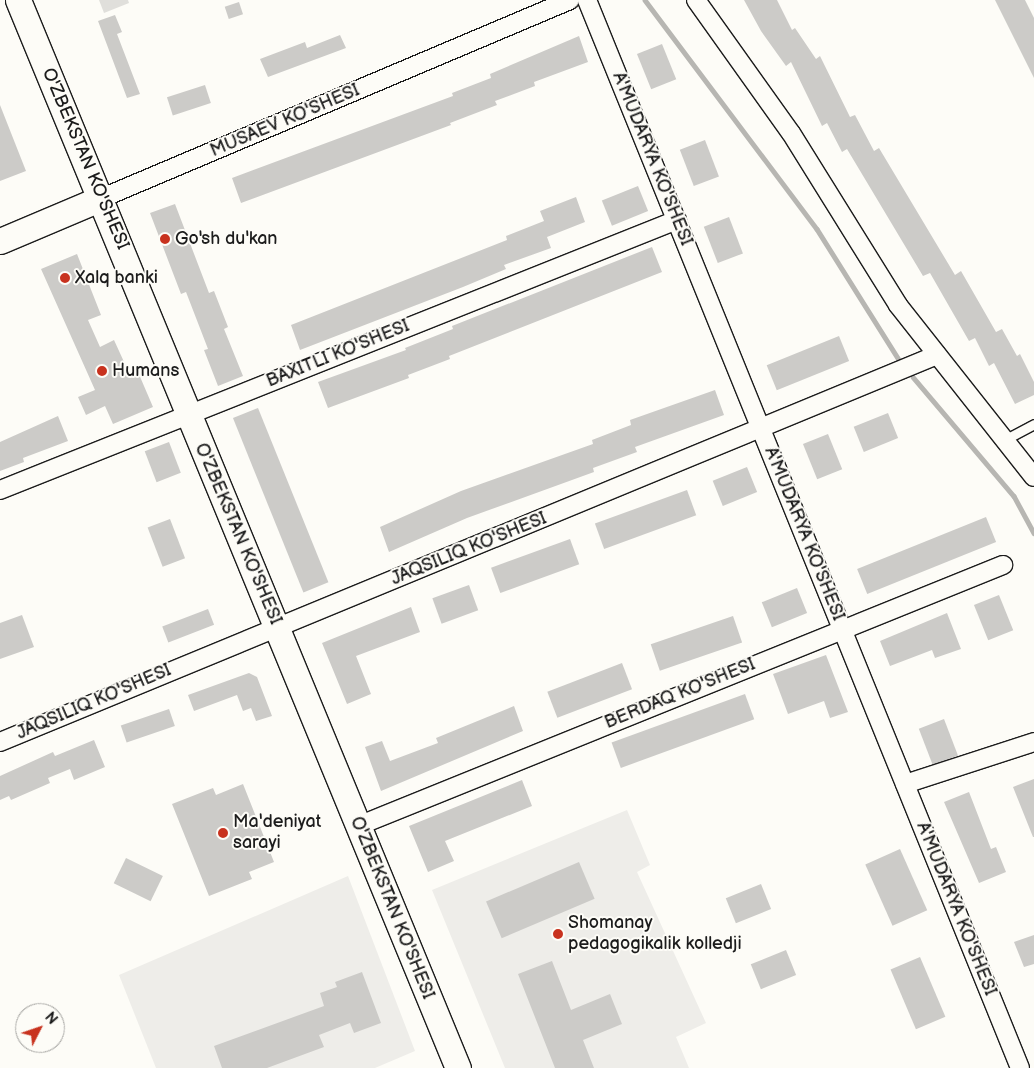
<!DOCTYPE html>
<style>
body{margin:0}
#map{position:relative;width:1034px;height:1068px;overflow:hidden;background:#fdfcf7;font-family:"Balsamiq Sans",sans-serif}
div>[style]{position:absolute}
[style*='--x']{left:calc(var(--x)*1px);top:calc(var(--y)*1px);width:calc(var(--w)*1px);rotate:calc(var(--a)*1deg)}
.built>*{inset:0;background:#eeede9}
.green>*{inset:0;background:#e0dfdb}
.stream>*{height:4.5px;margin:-2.25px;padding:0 2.25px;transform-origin:2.25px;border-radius:2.25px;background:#b7b6b2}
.building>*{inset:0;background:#cccbc8;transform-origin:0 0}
.roads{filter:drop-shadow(1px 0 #1c1c1c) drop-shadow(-1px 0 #1c1c1c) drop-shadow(0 1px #1c1c1c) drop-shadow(0 -1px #1c1c1c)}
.lane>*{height:9px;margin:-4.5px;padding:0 4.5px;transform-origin:4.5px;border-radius:4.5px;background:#fdfcf7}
.street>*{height:18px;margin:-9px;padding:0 9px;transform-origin:9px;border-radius:9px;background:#fdfcf7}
.secondary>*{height:25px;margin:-12.5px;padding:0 12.5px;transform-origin:12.5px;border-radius:12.5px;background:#fdfcf7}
.dots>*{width:14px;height:14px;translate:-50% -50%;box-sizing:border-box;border:2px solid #fdfcf7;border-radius:50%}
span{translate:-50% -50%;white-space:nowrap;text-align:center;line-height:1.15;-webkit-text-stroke:4px #fdfcf7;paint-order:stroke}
.street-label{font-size:18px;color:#1c1c1c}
.poi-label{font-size:18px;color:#1c1c1c}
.left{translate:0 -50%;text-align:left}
.north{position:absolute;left:15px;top:1003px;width:50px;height:50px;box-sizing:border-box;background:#fdfcf7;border:1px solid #a3a29f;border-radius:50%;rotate:49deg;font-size:14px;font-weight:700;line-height:20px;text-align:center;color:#1c1c1c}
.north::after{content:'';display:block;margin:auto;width:18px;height:22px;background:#c8321e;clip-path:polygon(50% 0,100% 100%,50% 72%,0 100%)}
</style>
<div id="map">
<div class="built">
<div style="clip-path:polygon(627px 810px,650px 865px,637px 872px,706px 1023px,676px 1037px,689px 1068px,505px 1068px,432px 890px)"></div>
<div style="clip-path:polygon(348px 876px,415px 1051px,375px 1068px,156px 1068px,119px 975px)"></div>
</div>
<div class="green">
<div style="clip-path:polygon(99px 0,128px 0,129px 3px,104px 13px)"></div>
</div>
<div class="stream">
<div style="--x:645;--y:0;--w:286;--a:53.1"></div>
<div style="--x:817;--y:229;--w:158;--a:57.9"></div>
<div style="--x:913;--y:377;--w:156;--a:49.7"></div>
<div style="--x:1014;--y:496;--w:42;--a:61.6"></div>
</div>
<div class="building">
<div style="clip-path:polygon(744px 0,777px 0,792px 30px,795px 28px,816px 59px,820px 56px,850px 117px,855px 115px,874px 151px,879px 148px,955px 275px,961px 271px,996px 332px,1002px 329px,1017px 356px,1020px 354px,1034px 382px,1034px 395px,1015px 404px,994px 363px,989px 366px,975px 338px,969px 341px,930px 273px,923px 276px,847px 149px,842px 152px,827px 123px,822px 126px,791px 62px,786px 66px,761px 31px)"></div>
<div style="clip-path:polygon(995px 0,1025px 0,1034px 18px,1034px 78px)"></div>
<div style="left:239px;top:2px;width:13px;height:15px;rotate:72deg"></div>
<div style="clip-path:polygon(115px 15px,122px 32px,117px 34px,140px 94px,127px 98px,98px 21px)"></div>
<div style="clip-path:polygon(340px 35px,346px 48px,268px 77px,260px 59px,305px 42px,307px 48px)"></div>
<div style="clip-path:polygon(579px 36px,588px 62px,534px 82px,535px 86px,495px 101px,497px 105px,450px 123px,451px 125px,241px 203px,232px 178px,453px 96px,452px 93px,491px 78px,490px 74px)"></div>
<div style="left:662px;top:44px;width:38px;height:27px;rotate:68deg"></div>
<div style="left:205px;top:85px;width:19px;height:40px;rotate:72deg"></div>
<div style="clip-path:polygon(0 105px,26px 171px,0 181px)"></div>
<div style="left:705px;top:140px;width:39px;height:27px;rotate:69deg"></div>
<div style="left:638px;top:186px;width:27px;height:39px;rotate:68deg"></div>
<div style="clip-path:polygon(576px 197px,585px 222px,547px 237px,551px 248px,504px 265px,506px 269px,463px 287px,300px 350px,291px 325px,507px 240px,506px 236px,544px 221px,540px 211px)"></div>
<div style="clip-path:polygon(175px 204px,209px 293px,214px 291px,228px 327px,224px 329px,243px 376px,218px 386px,204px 350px,208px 349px,186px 292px,181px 294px,150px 213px)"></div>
<div style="left:729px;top:217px;width:39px;height:27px;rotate:69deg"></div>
<div style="clip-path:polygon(652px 247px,662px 272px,449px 356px,450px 359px,408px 375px,409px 378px,328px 408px,318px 382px,406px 350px,405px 348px,453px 329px,452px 326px)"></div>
<div style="clip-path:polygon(77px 254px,101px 315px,88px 320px,100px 347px,114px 340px,130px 375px,138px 372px,153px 407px,113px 424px,105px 406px,86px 415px,78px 397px,95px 390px,41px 269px)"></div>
<div style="left:839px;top:336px;width:27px;height:78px;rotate:68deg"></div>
<div style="clip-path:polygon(715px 390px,724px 415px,635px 447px,637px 452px,593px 468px,594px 472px,467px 518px,389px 552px,380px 527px,461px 491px,593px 444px,592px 440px,631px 425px,630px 420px)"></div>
<div style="left:258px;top:408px;width:188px;height:27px;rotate:68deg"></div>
<div style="left:888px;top:413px;width:27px;height:37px;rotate:68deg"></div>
<div style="clip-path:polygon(58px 416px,68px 441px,23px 458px,24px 462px,0 471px,0 442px)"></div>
<div style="left:828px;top:434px;width:38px;height:27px;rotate:68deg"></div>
<div style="left:169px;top:442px;width:33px;height:26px;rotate:69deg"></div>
<div style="left:747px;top:467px;width:27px;height:37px;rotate:68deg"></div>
<div style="left:687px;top:490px;width:27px;height:98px;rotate:70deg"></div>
<div style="left:986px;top:517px;width:27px;height:139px;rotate:68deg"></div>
<div style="left:170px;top:519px;width:42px;height:24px;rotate:69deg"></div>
<div style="left:570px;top:539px;width:27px;height:84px;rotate:70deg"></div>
<div style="left:469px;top:585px;width:27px;height:39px;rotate:70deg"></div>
<div style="left:797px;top:588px;width:27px;height:38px;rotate:68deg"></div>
<div style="left:999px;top:595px;width:38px;height:27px;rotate:68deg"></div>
<div style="clip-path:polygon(411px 607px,420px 632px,356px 656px,371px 694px,347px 704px,322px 643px)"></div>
<div style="left:208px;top:609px;width:17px;height:49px;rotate:69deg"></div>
<div style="clip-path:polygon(947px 613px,961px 649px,935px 658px,932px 650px,890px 666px,880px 641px)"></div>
<div style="clip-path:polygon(22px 615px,34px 647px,0 659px,0 623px)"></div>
<div style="left:733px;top:616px;width:28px;height:87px;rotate:71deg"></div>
<div style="clip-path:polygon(826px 655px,848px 712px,830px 718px,824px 701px,788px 714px,773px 674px)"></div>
<div style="left:622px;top:663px;width:28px;height:80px;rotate:69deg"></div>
<div style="clip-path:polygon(249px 673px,257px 677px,272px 716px,256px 721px,251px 708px,243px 711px,237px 695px,194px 711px,188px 695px)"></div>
<div style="left:745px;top:694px;width:27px;height:142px;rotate:70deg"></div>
<div style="clip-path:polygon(514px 706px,523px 731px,381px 791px,365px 747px,382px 741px,390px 761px,438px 743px,436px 738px)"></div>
<div style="left:169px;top:709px;width:18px;height:51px;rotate:71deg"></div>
<div style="left:944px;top:719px;width:39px;height:27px;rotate:69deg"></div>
<div style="clip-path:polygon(94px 740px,105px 767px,74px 780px,70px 769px,48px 778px,50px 783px,11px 800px,9px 796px,0 800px,0 776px,53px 752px,55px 756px)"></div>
<div style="clip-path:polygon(1034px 779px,1034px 837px,1033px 837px,1013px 787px)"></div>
<div style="clip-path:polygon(522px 780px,532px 806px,445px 841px,454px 861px,428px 872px,409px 826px)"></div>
<div style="clip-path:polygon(243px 784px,274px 862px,249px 872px,252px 879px,209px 896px,172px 804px,213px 788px,216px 795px)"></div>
<div style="clip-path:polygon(969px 792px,991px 849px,996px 847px,1006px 872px,979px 883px,944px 802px)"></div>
<div style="left:900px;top:849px;width:67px;height:38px;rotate:66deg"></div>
<div style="left:126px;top:858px;width:41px;height:28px;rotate:26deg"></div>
<div style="left:579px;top:862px;width:40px;height:101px;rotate:67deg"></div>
<div style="left:761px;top:884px;width:27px;height:38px;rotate:68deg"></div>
<div style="clip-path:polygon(1034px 935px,1034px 964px,1024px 967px,1014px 942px)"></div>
<div style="left:786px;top:950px;width:27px;height:38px;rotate:68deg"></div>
<div style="left:920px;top:957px;width:65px;height:32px;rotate:67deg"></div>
<div style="clip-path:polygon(552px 961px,571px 1010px,610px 994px,622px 1024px,583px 1040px,594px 1068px,555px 1068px,518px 974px)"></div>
<div style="clip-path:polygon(362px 972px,381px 1023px,354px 1033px,350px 1023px,319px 1035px,324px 1047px,267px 1068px,222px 1068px,214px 1046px,324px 1006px,320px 993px,337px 987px,335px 982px)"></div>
</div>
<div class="roads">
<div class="lane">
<div style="--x:1006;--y:439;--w:32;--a:-28"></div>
</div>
<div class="street">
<div style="--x:587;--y:0;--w:1152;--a:67.93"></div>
<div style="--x:696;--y:0;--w:163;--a:54.5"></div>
<div style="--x:791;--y:133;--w:203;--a:58.1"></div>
<div style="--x:898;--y:305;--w:219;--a:51.7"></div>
<div style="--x:102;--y:198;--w:508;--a:-22.93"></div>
<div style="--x:0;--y:490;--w:729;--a:-21.74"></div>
<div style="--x:0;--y:742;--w:1014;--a:-22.44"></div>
<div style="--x:905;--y:784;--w:136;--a:-18"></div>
<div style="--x:358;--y:826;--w:696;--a:-22.03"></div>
</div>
<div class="secondary">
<div style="--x:18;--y:0;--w:1155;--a:67.61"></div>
<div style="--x:0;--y:241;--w:111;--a:-22.9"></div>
</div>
</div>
<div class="dots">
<div style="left:165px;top:239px;background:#c8321e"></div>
<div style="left:65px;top:278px;background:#c8321e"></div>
<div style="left:102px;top:371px;background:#c8321e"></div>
<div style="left:223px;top:833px;background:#c8321e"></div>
<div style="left:558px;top:934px;background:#c8321e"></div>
</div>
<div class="street-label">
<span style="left:285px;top:121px;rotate:-23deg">MUSAEV KO'SHESI</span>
<span style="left:85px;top:159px;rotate:67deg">O'ZBEKSTAN KO'SHESI</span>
<span style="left:652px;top:159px;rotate:68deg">A'MUDARYA KO'SHESI</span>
<span style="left:338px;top:354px;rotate:-22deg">BAXITLI KO'SHESI</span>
<span style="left:238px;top:534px;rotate:67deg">O'ZBEKSTAN KO'SHESI</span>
<span style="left:804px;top:534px;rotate:68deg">A'MUDARYA KO'SHESI</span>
<span style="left:469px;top:549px;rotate:-22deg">JAQSILIQ KO'SHESI</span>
<span style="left:680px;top:694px;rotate:-22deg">BERDAQ KO'SHESI</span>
<span style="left:94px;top:702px;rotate:-23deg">JAQSILIQ KO'SHESI</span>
<span style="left:392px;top:908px;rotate:68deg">O'ZBEKSTAN KO'SHESI</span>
<span style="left:956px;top:909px;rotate:68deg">A'MUDARYA KO'SHESI</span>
</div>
<div class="poi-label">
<span class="left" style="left:175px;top:239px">Go'sh du'kan</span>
<span class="left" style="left:75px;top:278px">Xalq banki</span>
<span class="left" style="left:112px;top:371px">Humans</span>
<span class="left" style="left:233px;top:833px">Ma'deniyat<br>sarayi</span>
<span class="left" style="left:568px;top:934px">Shomanay<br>pedagogikalik kolledji</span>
</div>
<div class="north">N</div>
</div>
